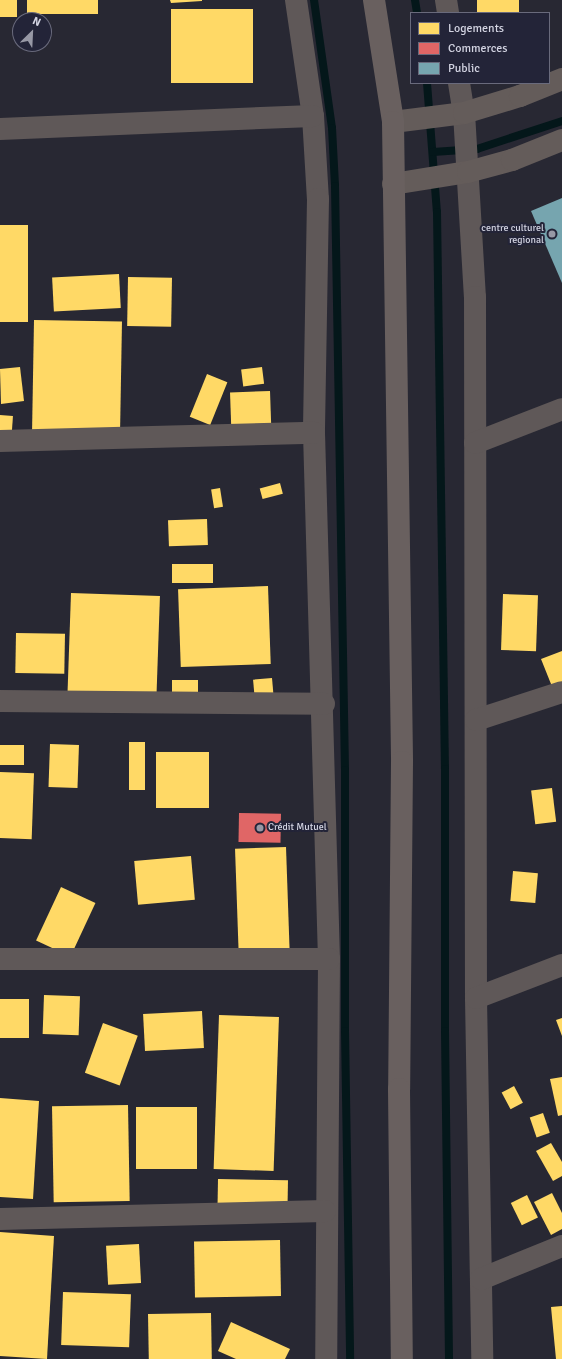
<!DOCTYPE html>
<meta charset="utf-8">
<style>
body{margin:0}
#map{position:relative;width:562px;height:1359px;overflow:hidden;background:#282833;font-family:Signika,sans-serif}
div>[style]{position:absolute}
[style*='--x']{left:calc(var(--x)*1px);top:calc(var(--y)*1px);width:calc(var(--w)*1px);rotate:calc(var(--a)*1deg)}
.homes>*{inset:0;background:#ffd966;transform-origin:0 0}
.shops>*{inset:0;background:#e06666;transform-origin:0 0}
.public>*{inset:0;background:#76a5af}
.stream>*{height:8px;margin:-4px;padding:0 4px;transform-origin:4px;border-radius:4px;background:#04171a}
.street>*{height:22px;margin:-11px;padding:0 11px;transform-origin:11px;border-radius:11px;background:#5f5858}
.secondary>*{height:22px;margin:-11px;padding:0 11px;transform-origin:11px;border-radius:11px;background:#645c5a}
.highway>*{height:22px;margin:-11px;padding:0 11px;transform-origin:11px;border-radius:11px;background:#69605f}
.dots>*{width:11px;height:11px;translate:-50% -50%;box-sizing:border-box;border:2px solid #232438;border-radius:50%}
span{translate:-50% -50%;white-space:nowrap;text-align:center;line-height:1.15;-webkit-text-stroke:4px #232438;paint-order:stroke}
.poi-label{font-size:10px;color:#d3d4e2}
.right{translate:-100% -50%;text-align:right}
.left{translate:0 -50%;text-align:left}
.legend{position:absolute;left:410px;top:12px;width:140px;height:72px;box-sizing:border-box;background:#232438;border:1px solid #696a7c;margin:0;padding:5px 7px;list-style:none;font-size:12px;color:#d3d4e2}
.legend li{display:flex;align-items:center;gap:8px;height:20px}
.legend b{width:20px;border:1px solid #696a7c}
.north{position:absolute;left:12px;top:12px;width:40px;height:40px;box-sizing:border-box;background:#232438;border:1px solid #696a7c;border-radius:50%;rotate:24deg;font-size:11px;font-weight:700;line-height:16px;text-align:center;color:#d3d4e2}
.north::after{content:'';display:block;margin:auto;width:14px;height:18px;background:#9798a5;clip-path:polygon(50% 0,100% 100%,50% 72%,0 100%)}
</style>
<div id="map">
<div class="homes">
<div style="left:0;top:0;width:17px;height:17px"></div>
<div style="left:27px;top:0;width:71px;height:14px"></div>
<div style="clip-path:polygon(170px 0,202px 0,202px 1px,171px 3px)"></div>
<div style="left:477px;top:0;width:42px;height:13px"></div>
<div style="left:171px;top:9px;width:82px;height:74px"></div>
<div style="left:0;top:225px;width:28px;height:97px"></div>
<div style="left:119px;top:274px;width:34px;height:67px;rotate:87deg"></div>
<div style="left:128px;top:277px;width:44px;height:49px;rotate:1deg"></div>
<div style="left:34px;top:320px;width:88px;height:114px;rotate:1deg"></div>
<div style="clip-path:polygon(20px 367px,24px 401px,1px 404px,0 369px)"></div>
<div style="left:262px;top:367px;width:17px;height:21px;rotate:83deg"></div>
<div style="left:207px;top:374px;width:22px;height:46px;rotate:22deg"></div>
<div style="left:270px;top:391px;width:34px;height:40px;rotate:88deg"></div>
<div style="left:0;top:415px;width:13px;height:24px;rotate:4deg"></div>
<div style="left:280px;top:483px;width:11px;height:21px;rotate:75deg"></div>
<div style="left:220px;top:488px;width:19px;height:9px;rotate:81deg"></div>
<div style="left:207px;top:519px;width:26px;height:39px;rotate:88deg"></div>
<div style="left:213px;top:564px;width:19px;height:41px;rotate:90deg"></div>
<div style="left:268px;top:586px;width:78px;height:90px;rotate:88deg"></div>
<div style="left:71px;top:593px;width:89px;height:98px;rotate:2deg"></div>
<div style="left:503px;top:594px;width:35px;height:56px;rotate:2deg"></div>
<div style="left:16px;top:633px;width:49px;height:40px;rotate:1deg"></div>
<div style="clip-path:polygon(562px 651px,562px 686px,553px 689px,541px 659px)"></div>
<div style="left:272px;top:678px;width:23px;height:19px;rotate:85deg"></div>
<div style="left:172px;top:680px;width:26px;height:19px"></div>
<div style="left:129px;top:742px;width:16px;height:48px"></div>
<div style="left:50px;top:744px;width:29px;height:43px;rotate:2deg"></div>
<div style="left:0;top:745px;width:24px;height:20px"></div>
<div style="left:209px;top:752px;width:56px;height:53px;rotate:90deg"></div>
<div style="left:0;top:772px;width:34px;height:66px;rotate:2deg"></div>
<div style="left:552px;top:788px;width:34px;height:21px;rotate:83deg"></div>
<div style="left:286px;top:847px;width:105px;height:51px;rotate:88deg"></div>
<div style="left:191px;top:856px;width:44px;height:57px;rotate:85deg"></div>
<div style="left:513px;top:871px;width:25px;height:30px;rotate:5deg"></div>
<div style="left:61px;top:887px;width:38px;height:59px;rotate:25deg"></div>
<div style="left:44px;top:995px;width:36px;height:39px;rotate:2deg"></div>
<div style="left:0;top:999px;width:29px;height:39px"></div>
<div style="left:202px;top:1011px;width:37px;height:59px;rotate:87deg"></div>
<div style="left:219px;top:1015px;width:60px;height:154px;rotate:2deg"></div>
<div style="clip-path:polygon(562px 1018px,562px 1036px,556px 1020px)"></div>
<div style="left:103px;top:1023px;width:37px;height:53px;rotate:20deg"></div>
<div style="clip-path:polygon(562px 1077px,562px 1115px,558px 1116px,550px 1079px)"></div>
<div style="left:514px;top:1086px;width:19px;height:14px;rotate:62deg"></div>
<div style="clip-path:polygon(0 1098px,39px 1101px,33px 1199px,0 1197px)"></div>
<div style="left:128px;top:1105px;width:96px;height:76px;rotate:89deg"></div>
<div style="left:136px;top:1107px;width:61px;height:62px"></div>
<div style="left:543px;top:1113px;width:21px;height:14px;rotate:71deg"></div>
<div style="clip-path:polygon(551px 1143px,562px 1162px,562px 1176px,553px 1181px,536px 1151px)"></div>
<div style="left:218px;top:1179px;width:70px;height:29px;rotate:1deg"></div>
<div style="clip-path:polygon(552px 1193px,562px 1213px,562px 1229px,551px 1235px,534px 1202px)"></div>
<div style="left:527px;top:1195px;width:25px;height:18px;rotate:64deg"></div>
<div style="clip-path:polygon(0 1232px,54px 1236px,47px 1359px,0 1356px)"></div>
<div style="left:280px;top:1240px;width:56px;height:86px;rotate:89deg"></div>
<div style="left:139px;top:1244px;width:39px;height:33px;rotate:87deg"></div>
<div style="left:63px;top:1292px;width:68px;height:53px;rotate:2deg"></div>
<div style="clip-path:polygon(562px 1306px,562px 1359px,556px 1359px,551px 1307px)"></div>
<div style="left:211px;top:1313px;width:46px;height:63px;rotate:89deg"></div>
<div style="clip-path:polygon(231px 1322px,290px 1349px,285px 1359px,236px 1359px,218px 1351px)"></div>
</div>
<div class="shops">
<div style="left:239px;top:813px;width:42px;height:29px;rotate:1deg"></div>
</div>
<div class="public">
<div style="clip-path:polygon(562px 198px,562px 283px,531px 211px)"></div>
</div>
<div class="stream">
<div style="--x:314;--y:0;--w:129;--a:82"></div>
<div style="--x:332;--y:128;--w:58;--a:87"></div>
<div style="--x:335;--y:186;--w:584;--a:89.02"></div>
<div style="--x:345;--y:770;--w:261;--a:90"></div>
<div style="--x:345;--y:1031;--w:328;--a:89.1"></div>
<div style="--x:415;--y:0;--w:13;--a:81"></div>
<div style="--x:427;--y:83;--w:129;--a:85.6"></div>
<div style="--x:437;--y:212;--w:557;--a:89.18"></div>
<div style="--x:445;--y:769;--w:262;--a:90"></div>
<div style="--x:445;--y:1031;--w:328;--a:89.3"></div>
<div style="--x:433;--y:152;--w:44;--a:-3.9"></div>
<div style="--x:477;--y:149;--w:89;--a:-18.2"></div>
</div>
<div class="street">
<div style="--x:296;--y:0;--w:117;--a:81.7"></div>
<div style="--x:313;--y:116;--w:83;--a:86.6"></div>
<div style="--x:318;--y:199;--w:234;--a:91"></div>
<div style="--x:314;--y:433;--w:526;--a:88.37"></div>
<div style="--x:329;--y:959;--w:400;--a:90.4"></div>
<div style="--x:446;--y:0;--w:13;--a:81"></div>
<div style="--x:459;--y:83;--w:30;--a:81"></div>
<div style="--x:464;--y:113;--w:184;--a:86.6"></div>
<div style="--x:475;--y:297;--w:701;--a:89.92"></div>
<div style="--x:476;--y:998;--w:361;--a:89"></div>
<div style="--x:0;--y:129;--w:313;--a:-2.4"></div>
<div style="--x:0;--y:441;--w:314;--a:-1.5"></div>
<div style="--x:475;--y:443;--w:93;--a:-21.3"></div>
<div style="--x:0;--y:701;--w:324;--a:0.5"></div>
<div style="--x:476;--y:720;--w:90;--a:-18"></div>
<div style="--x:0;--y:959;--w:329;--a:0"></div>
<div style="--x:476;--y:998;--w:92;--a:-21"></div>
<div style="--x:0;--y:1219;--w:325;--a:-1.4"></div>
<div style="--x:481;--y:1279;--w:87;--a:-22.2"></div>
</div>
<div class="secondary">
<div style="--x:393;--y:122;--w:72;--a:-7.2"></div>
<div style="--x:464;--y:113;--w:59;--a:-16.9"></div>
<div style="--x:520;--y:96;--w:45;--a:-22"></div>
<div style="--x:393;--y:184;--w:76;--a:-9.1"></div>
<div style="--x:468;--y:172;--w:46;--a:-15.3"></div>
<div style="--x:512;--y:160;--w:54;--a:-21.8"></div>
</div>
<div class="highway">
<div style="--x:374;--y:0;--w:123;--a:81.1"></div>
<div style="--x:393;--y:122;--w:640;--a:89.19"></div>
<div style="--x:402;--y:762;--w:327;--a:90.5"></div>
<div style="--x:399;--y:1089;--w:270;--a:89.4"></div>
</div>
<div class="dots">
<div style="left:552px;top:234px;background:#9798a5"></div>
<div style="left:260px;top:828px;background:#9798a5"></div>
</div>
<div class="poi-label">
<span class="right" style="left:544px;top:234px">centre culturel<br>regional</span>
<span class="left" style="left:268px;top:828px">Crédit Mutuel</span>
</div>
<ul class="legend">
<li><b style="height:11px;background:#ffd966"></b>Logements</li>
<li><b style="height:11px;background:#e06666"></b>Commerces</li>
<li><b style="height:11px;background:#76a5af"></b>Public</li>
</ul>
<div class="north">N</div>
</div>
